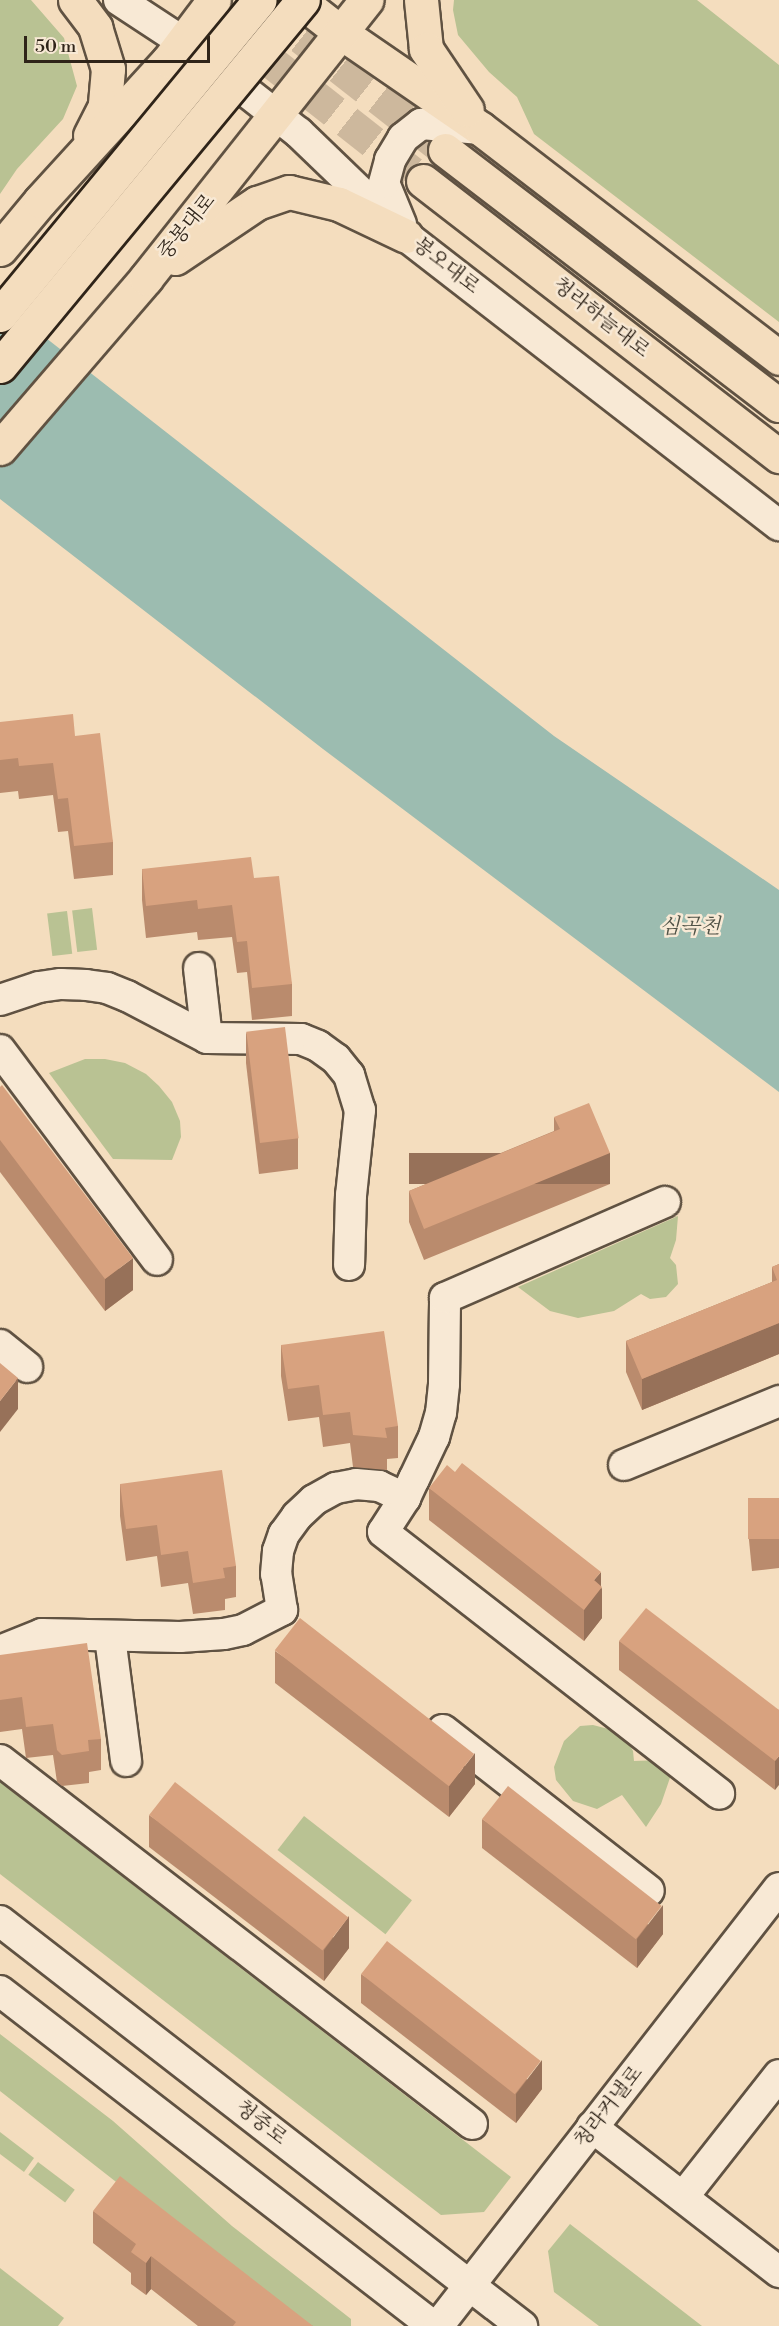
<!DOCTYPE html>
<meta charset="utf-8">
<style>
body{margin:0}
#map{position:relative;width:779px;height:2326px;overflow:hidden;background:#f4ddbe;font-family:"Libre Bodoni","Noto Serif KR",serif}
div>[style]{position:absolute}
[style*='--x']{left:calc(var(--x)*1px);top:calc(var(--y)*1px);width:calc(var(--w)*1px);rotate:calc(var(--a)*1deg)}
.green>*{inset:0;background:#b9c293;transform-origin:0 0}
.water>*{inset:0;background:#9cbcb0}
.highway-tunnel>*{height:33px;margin-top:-16.5px;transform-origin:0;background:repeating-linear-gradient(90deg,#cdb89d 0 33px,transparent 0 49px)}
.roads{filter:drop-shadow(2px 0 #605242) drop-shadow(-2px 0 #605242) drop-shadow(0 2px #605242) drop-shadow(0 -2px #605242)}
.minor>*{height:30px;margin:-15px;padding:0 15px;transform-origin:15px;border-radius:15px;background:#f8e9d5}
.major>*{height:33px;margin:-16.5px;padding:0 16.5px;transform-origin:16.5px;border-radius:16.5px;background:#f4ddbe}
.highway>*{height:33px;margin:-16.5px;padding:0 16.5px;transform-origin:16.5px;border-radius:16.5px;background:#f4ddbe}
.bridges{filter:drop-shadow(2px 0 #2f2419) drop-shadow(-2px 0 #2f2419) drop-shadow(0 2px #2f2419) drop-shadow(0 -2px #2f2419)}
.major-bridge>*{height:33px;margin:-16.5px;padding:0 16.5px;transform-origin:16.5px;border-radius:16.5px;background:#f4ddbe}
.wall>*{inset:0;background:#ba8b6d}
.shaded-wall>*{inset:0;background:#977159;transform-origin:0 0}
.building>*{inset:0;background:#d8a27f;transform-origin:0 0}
span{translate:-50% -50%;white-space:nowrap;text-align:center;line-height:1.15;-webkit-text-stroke:5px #f8e9d5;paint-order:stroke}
.street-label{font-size:20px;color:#2f2419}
.water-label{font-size:21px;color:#505246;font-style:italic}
.scale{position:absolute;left:24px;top:36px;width:186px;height:27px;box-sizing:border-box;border:3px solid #2f2419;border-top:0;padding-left:8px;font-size:18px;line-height:21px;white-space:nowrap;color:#2f2419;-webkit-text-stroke:4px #f8e9d5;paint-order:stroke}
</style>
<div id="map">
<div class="green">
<div style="clip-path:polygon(0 0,31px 0,64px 38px,77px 86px,63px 119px,17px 169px,0 194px)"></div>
<div style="clip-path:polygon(454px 0,697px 0,779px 65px,779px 322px,534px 134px,517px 97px,489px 72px,458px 35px,453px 10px)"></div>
<div style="left:92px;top:908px;width:42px;height:20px;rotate:83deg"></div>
<div style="left:67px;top:911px;width:43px;height:20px;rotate:83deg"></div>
<div style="clip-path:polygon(85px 1059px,105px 1059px,125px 1063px,146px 1074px,159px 1086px,172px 1102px,180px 1121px,181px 1137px,172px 1160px,113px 1159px,49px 1073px)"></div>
<div style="clip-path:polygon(678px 1216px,676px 1240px,670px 1258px,676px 1265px,678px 1284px,666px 1297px,650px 1299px,641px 1294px,614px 1311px,578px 1318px,550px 1311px,518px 1287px)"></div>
<div style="clip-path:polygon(593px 1725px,616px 1731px,626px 1739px,633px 1751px,634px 1761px,661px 1760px,673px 1769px,661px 1804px,646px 1827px,622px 1795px,597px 1809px,573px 1801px,556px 1780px,554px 1767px,564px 1741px,580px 1726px)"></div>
<div style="clip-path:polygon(0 1782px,511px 2177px,484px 2212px,441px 2215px,0 1874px)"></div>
<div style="left:304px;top:1816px;width:137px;height:43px;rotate:38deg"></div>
<div style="clip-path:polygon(0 2034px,113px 2121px,232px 2226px,351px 2319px,351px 2326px,300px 2326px,0 2091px)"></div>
<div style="clip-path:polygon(0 2132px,34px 2158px,24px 2172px,0 2154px)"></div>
<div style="left:38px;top:2162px;width:46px;height:16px;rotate:37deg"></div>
<div style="clip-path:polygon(570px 2224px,702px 2326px,599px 2326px,554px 2292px,548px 2251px)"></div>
<div style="clip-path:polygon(0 2268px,64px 2318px,58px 2326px,0 2326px)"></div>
</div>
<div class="water">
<div style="clip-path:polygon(0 302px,554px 736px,779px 890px,779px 1092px,323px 749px,0 499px)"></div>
</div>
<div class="highway-tunnel">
<div style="--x:193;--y:0;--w:293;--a:38.2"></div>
<div style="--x:263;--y:7;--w:224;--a:38.1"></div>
</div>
<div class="roads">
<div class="minor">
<div style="--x:119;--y:0;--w:77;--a:33.3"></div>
<div style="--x:183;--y:42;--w:147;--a:38.1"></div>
<div style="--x:299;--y:133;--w:149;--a:43.9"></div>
<div style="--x:406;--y:236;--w:472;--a:37.8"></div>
<div style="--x:401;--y:224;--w:44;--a:-112.5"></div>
<div style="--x:384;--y:183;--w:24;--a:-75"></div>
<div style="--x:390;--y:160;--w:26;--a:-59"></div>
<div style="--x:403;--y:138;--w:23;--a:-38"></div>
<div style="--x:421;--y:124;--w:60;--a:4.8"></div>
<div style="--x:199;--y:968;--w:70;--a:83.5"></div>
<div style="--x:0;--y:1000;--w:41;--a:-18.4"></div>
<div style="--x:39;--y:987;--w:22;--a:-8"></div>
<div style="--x:61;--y:984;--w:25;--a:2"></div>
<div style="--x:86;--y:985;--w:21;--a:8"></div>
<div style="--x:107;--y:988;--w:22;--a:22"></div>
<div style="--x:127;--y:996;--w:90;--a:27.7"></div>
<div style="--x:207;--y:1038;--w:94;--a:0.6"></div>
<div style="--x:301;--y:1039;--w:18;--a:22"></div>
<div style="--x:318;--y:1046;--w:22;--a:36"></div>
<div style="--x:336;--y:1059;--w:21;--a:51"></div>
<div style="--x:349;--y:1075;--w:37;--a:73"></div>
<div style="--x:360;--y:1110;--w:85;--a:96"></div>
<div style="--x:351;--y:1195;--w:70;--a:91.6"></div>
<div style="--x:0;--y:1050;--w:262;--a:53.2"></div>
<div style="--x:0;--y:1345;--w:35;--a:39"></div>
<div style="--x:624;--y:1465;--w:168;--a:-22.4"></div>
<div style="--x:405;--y:1498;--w:40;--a:122.9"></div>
<div style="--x:383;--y:1532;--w:426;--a:37.9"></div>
<div style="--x:110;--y:1637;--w:125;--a:82.6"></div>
<div style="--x:0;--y:1651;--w:45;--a:-22"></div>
<div style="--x:42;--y:1634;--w:138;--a:1.2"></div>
<div style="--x:180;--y:1637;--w:44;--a:-3.9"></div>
<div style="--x:224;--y:1634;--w:19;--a:-12"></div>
<div style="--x:243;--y:1630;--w:44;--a:-27.1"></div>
<div style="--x:282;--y:1610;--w:36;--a:-99"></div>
<div style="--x:276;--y:1574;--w:23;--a:-85"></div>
<div style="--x:278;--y:1551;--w:18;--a:-71"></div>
<div style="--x:284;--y:1534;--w:22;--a:-54"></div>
<div style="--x:297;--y:1516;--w:23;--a:-43"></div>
<div style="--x:314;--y:1500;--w:25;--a:-29"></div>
<div style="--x:336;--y:1488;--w:20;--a:-11"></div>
<div style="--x:356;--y:1484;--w:23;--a:5"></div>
<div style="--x:379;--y:1486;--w:29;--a:25"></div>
<div style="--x:405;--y:1498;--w:21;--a:-65"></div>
<div style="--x:414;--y:1479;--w:47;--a:-64.5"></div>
<div style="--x:434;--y:1437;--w:25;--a:-74"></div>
<div style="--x:441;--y:1413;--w:29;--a:-84"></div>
<div style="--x:444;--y:1384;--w:86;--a:-89.3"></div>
<div style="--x:445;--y:1298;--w:240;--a:-23.6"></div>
<div style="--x:443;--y:1730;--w:261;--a:38"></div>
<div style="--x:0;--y:1760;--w:596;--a:37.64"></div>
<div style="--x:0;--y:1921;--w:661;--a:37.81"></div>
<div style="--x:0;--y:1991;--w:547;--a:37.73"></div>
<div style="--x:592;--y:2127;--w:237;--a:37.8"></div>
<div style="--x:683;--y:2197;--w:155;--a:-51.8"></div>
<div style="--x:438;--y:2326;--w:555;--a:-52.1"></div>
</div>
<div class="major">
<div style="--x:75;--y:0;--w:34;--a:53"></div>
<div style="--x:95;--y:27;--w:44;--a:72.8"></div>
<div style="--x:108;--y:69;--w:37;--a:95"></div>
<div style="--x:105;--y:106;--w:33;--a:117"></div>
<div style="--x:299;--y:0;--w:52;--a:38"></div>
<div style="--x:340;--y:32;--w:171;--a:34.5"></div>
<div style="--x:481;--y:129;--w:376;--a:37.5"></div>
<div style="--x:421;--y:0;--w:49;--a:84.2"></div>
<div style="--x:426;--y:49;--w:73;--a:56.1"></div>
<div style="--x:0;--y:249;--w:62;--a:-50.2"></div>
<div style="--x:40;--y:201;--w:190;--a:-47.6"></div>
<div style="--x:168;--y:61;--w:76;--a:-53"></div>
<div style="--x:175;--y:258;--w:99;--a:-33.9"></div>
<div style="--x:257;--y:203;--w:34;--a:-19"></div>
<div style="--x:289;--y:192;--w:51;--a:13.5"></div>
<div style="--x:339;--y:204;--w:74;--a:25.5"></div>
<div style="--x:0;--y:448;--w:224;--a:-49.3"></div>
<div style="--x:146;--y:278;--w:355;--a:-51.6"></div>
</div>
<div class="highway">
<div style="--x:445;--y:150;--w:420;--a:37.4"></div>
<div style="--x:423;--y:181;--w:450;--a:37.7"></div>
</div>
</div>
<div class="bridges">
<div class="major-bridge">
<div style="--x:0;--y:315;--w:408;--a:-50.5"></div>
<div style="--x:0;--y:366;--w:475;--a:-50.4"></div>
</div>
</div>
<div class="wall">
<div style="clip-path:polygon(0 722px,75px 736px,113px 842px,113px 875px,74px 879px,68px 831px,58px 832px,53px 795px,19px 799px,18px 791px,0 793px)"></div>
<div style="clip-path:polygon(142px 869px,254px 878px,292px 984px,292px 1016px,252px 1020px,247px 972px,237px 973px,232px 937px,198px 940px,197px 932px,146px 938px,142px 900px)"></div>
<div style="clip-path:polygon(246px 1032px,298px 1138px,298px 1169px,259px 1174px,246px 1063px)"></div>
<div style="clip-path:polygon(0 1087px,133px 1290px,105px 1311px,0 1172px)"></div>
<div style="clip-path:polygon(554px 1117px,610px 1184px,424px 1260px,409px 1222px,409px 1191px,554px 1131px)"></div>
<div style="clip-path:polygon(779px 1264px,779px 1354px,642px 1410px,626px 1372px,626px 1341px,772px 1282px,772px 1267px)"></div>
<div style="clip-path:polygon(281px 1345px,398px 1426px,398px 1458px,387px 1459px,387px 1470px,353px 1467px,350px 1443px,323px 1447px,319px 1417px,288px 1421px,281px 1376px)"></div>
<div style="clip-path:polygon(120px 1484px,236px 1566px,236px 1597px,225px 1599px,225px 1610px,193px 1614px,188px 1583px,161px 1587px,157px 1556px,126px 1561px,120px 1516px)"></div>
<div style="clip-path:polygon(429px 1488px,601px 1586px,602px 1618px,584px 1641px,429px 1520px)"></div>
<div style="clip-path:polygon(779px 1498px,779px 1568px,752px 1571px,748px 1530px,748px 1501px)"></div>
<div style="clip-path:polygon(619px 1641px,779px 1710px,775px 1790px,619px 1670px)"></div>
<div style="clip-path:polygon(275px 1651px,475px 1784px,449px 1817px,275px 1683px)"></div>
<div style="clip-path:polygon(0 1655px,101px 1739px,101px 1770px,89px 1772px,89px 1783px,62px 1786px,57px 1782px,53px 1755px,26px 1758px,22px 1729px,0 1732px)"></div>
<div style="clip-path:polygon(149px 1815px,349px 1948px,324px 1981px,149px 1847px)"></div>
<div style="clip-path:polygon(482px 1819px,663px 1934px,637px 1968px,482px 1848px)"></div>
<div style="clip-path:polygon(361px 1974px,542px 2089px,516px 2123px,361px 2003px)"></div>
<div style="clip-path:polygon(93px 2211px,313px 2326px,198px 2326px,151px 2289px,146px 2295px,131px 2284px,131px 2273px,93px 2243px)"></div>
</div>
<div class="shaded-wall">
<div style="left:610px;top:1153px;width:31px;height:201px;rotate:90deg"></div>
<div style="clip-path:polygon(133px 1258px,133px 1290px,105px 1311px,105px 1279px)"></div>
<div style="clip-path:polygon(779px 1323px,779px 1354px,642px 1410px,642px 1379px)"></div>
<div style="clip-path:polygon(18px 1378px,18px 1409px,0 1432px,0 1401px)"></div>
<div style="clip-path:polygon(601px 1572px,601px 1589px,602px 1587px,602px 1618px,584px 1641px,584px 1610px,594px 1580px)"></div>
<div style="clip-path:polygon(475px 1753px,475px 1784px,449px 1817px,449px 1786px)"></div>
<div style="clip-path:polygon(779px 1756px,779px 1785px,775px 1790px,775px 1761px)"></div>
<div style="clip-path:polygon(663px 1905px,663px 1934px,637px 1968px,637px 1939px)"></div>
<div style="clip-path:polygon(349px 1916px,349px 1948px,324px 1981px,324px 1950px)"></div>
<div style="clip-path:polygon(542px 2060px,542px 2089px,516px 2123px,516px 2094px)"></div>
<div style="clip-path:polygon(151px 2256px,151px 2289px,146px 2295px,146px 2263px)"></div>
</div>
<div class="building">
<div style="clip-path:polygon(73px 714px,75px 736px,100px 733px,113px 842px,74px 846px,68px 798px,58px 799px,53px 763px,19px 766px,18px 758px,0 760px,0 722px)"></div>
<div style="clip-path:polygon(251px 857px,254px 878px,279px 876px,292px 984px,252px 988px,247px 941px,237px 942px,232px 905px,198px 909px,197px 900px,146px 906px,142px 869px)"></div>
<div style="left:285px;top:1027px;width:112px;height:39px;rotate:83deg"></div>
<div style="clip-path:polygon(2px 1085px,133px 1258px,105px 1279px,0 1140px,0 1087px)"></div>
<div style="clip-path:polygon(589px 1103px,610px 1153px,424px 1229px,409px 1191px,560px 1129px,554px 1117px)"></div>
<div style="clip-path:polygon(779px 1264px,779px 1323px,642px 1379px,626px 1341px,777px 1280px,772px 1267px)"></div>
<div style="clip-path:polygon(384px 1331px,398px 1426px,385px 1428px,387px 1438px,353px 1435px,350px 1412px,323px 1415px,319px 1385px,288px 1389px,281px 1345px)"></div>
<div style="clip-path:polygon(0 1363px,18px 1378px,0 1401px)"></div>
<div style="clip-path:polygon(462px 1463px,601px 1572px,594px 1580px,602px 1587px,584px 1610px,429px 1488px,447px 1465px,455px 1472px)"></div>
<div style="clip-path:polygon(222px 1470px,236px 1566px,223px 1568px,225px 1578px,193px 1583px,188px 1551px,161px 1555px,157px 1525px,126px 1529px,120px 1484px)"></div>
<div style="left:779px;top:1498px;width:41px;height:31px;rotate:90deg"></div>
<div style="clip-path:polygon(646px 1608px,779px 1710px,779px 1756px,775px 1761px,619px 1641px)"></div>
<div style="left:300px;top:1618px;width:221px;height:41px;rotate:38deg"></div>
<div style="clip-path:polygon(87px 1643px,101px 1739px,88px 1740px,89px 1751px,62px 1755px,57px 1750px,53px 1724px,26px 1727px,22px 1697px,0 1700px,0 1655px)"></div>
<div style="left:175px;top:1782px;width:220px;height:42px;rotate:38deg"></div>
<div style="left:508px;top:1786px;width:195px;height:42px;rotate:38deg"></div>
<div style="left:387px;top:1941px;width:195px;height:42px;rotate:38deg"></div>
<div style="clip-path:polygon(120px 2176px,313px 2326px,233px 2326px,236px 2322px,151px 2256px,146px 2263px,131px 2252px,136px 2244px,93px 2211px)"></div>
</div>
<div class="street-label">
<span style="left:187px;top:227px;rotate:-51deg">중봉대로</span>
<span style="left:446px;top:266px;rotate:38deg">봉오대로</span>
<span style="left:601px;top:318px;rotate:38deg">청라하늘대로</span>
<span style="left:609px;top:2107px;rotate:-52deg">청라커낼로</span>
<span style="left:261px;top:2123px;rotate:38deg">청중로</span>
</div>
<div class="water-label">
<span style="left:690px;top:927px">심곡천</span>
</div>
<div class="scale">50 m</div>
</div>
